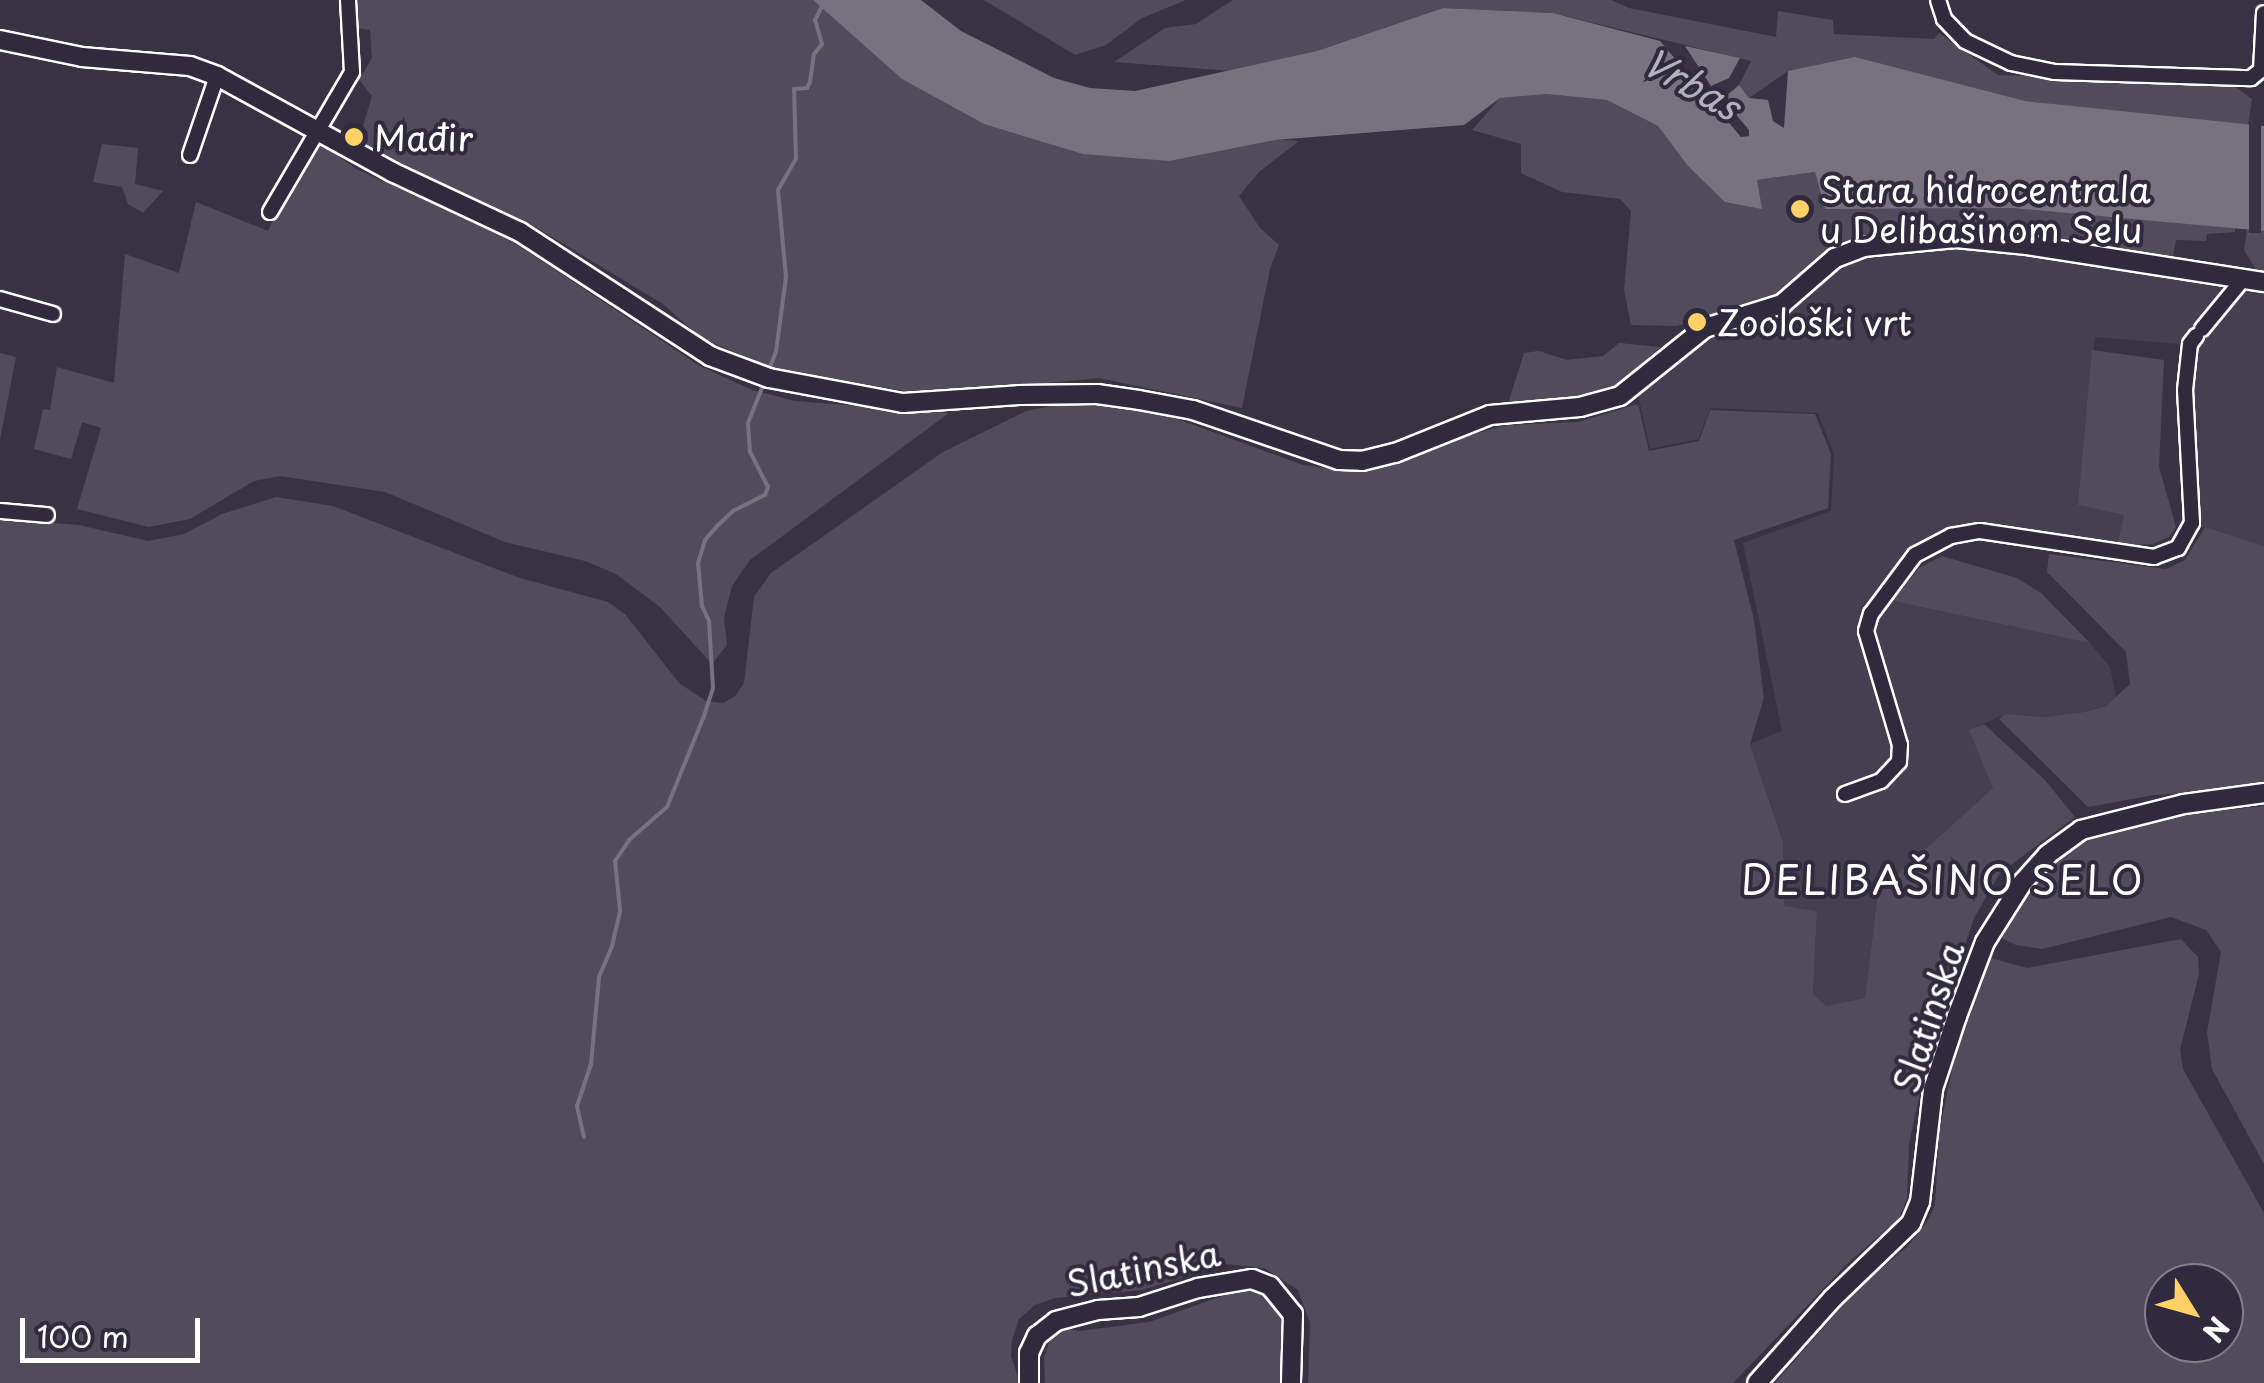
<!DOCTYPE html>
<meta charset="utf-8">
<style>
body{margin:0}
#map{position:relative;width:2264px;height:1383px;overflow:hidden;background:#373345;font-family:"Playpen Sans",sans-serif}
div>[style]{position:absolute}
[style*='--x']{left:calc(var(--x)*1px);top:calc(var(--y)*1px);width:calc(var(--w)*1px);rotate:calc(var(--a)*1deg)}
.built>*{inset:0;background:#444051}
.green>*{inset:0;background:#514c5c}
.water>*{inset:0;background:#76737f}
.pier>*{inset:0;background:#373345;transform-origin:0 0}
.stream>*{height:4px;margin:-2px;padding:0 2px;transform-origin:2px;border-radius:2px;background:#76737f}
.roads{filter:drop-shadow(2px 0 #fff) drop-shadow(-2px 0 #fff) drop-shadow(0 2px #fff) drop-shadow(0 -2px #fff)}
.minor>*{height:14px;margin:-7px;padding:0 7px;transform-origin:7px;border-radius:7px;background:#2f2a3d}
.tertiary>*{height:18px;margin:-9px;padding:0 9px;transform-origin:9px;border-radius:9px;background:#2f2a3d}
.dots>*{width:28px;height:28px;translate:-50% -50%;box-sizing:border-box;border:5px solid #2f2a3d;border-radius:50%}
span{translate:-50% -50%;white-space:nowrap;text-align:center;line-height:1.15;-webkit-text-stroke:8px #2f2a3d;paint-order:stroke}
.poi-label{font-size:35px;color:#fff}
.left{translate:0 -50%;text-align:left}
.street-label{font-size:35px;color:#fff}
.water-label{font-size:38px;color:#b4b2b9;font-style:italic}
.quarter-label{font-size:40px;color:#fff;letter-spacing:2.5px}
.north{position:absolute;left:2144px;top:1263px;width:100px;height:100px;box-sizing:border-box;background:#2f2a3d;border:2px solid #827f8b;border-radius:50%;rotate:127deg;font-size:28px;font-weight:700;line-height:40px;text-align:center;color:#fff}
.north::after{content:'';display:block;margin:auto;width:35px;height:45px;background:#ffd166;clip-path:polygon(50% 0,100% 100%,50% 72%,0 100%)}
.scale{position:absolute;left:20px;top:1318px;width:180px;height:45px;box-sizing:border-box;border:5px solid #fff;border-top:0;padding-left:12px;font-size:30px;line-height:35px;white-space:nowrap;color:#fff;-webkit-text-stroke:8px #2f2a3d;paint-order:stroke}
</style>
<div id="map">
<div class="built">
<div style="clip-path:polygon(1956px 238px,2264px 282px,2264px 546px,2192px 523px,2189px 345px,2095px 337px,2079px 505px,2124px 515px,2116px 553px,1980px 531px,1918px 553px,1883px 599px,2090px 643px,2110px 667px,2116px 696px,2106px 706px,2083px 712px,2045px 717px,2005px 714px,1970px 730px,1994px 787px,1878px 892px,1865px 998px,1826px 1006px,1813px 994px,1817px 911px,1783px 907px,1783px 842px,1750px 744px,1782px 731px,1743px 543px,1831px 511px,1834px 455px,1818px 413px,1710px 408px,1698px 439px,1650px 449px,1636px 385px,1685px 340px,1768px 316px,1835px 258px)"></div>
</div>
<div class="green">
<div style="clip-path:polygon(353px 0,813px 0,903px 79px,984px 124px,1299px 141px,1259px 172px,1239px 196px,1260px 228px,1279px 245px,1270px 269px,1242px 408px,1099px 378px,929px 395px,774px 369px,700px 337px,663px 304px,529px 223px,367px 153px,360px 136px,372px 96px,359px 80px,372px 58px,370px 30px,358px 28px)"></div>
<div style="clip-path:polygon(984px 0,1186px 0,1142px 18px,1106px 45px,1075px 55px)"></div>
<div style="clip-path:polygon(1233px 0,1611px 0,1629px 8px,1776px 37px,1778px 11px,1833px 20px,1834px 34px,1934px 39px,1939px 33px,1998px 75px,2216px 82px,2233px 85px,2252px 99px,2248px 125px,2242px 125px,2025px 101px,1941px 82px,1788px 71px,1749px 98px,1739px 85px,1751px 61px,1553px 13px,1443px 8px,1317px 51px,1232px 71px,1114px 62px,1165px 28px,1196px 24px)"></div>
<div style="clip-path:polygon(1546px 94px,1607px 100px,1658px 126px,1687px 165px,1761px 209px,1757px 180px,1815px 172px,1825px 209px,2012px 208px,2235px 227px,2235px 232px,2207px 234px,2206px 241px,2176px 240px,2173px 256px,1944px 225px,1867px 235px,1834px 244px,1783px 293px,1772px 297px,1677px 326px,1631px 325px,1624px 290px,1631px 211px,1620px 199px,1562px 192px,1521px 173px,1521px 144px,1472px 130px,1500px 98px)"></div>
<div style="clip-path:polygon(102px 144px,138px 148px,135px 184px,163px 191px,143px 213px,128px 204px,122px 187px,93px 182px)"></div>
<div style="clip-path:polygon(323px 145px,356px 169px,504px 236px,700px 366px,752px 390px,795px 401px,949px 413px,750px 560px,732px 586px,724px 618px,727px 645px,712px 664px,660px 607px,616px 574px,585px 561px,505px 542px,385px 492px,280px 476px,254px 481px,190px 519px,149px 527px,77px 509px,101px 428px,82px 422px,71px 459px,34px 449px,43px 409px,50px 410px,57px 367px,114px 383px,125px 254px,179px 273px,196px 202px,268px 231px,286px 191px,315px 147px)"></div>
<div style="clip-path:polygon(2247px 229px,2264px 231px,2264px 273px,2255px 268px,2244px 250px)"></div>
<div style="clip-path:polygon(1619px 343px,1660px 347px,1614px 390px,1507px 407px,1524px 353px,1539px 351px,1567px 360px,1603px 356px)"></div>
<div style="clip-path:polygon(2092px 350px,2164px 360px,2159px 467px,2176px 527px,2169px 537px,2153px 544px,2117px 546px,2124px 515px,2078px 505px)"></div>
<div style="clip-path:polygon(0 353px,16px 357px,0 440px)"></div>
<div style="clip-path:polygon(1085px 399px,1142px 406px,1303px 465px,1343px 470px,1380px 467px,1447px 441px,1507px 425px,1578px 422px,1638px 404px,1649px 451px,1699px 441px,1710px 410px,1815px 414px,1831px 454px,1828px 508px,1734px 540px,1754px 620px,1764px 698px,1750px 744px,1783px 842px,1784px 906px,1817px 911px,1813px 994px,1826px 1006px,1865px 998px,1878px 892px,1993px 788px,1969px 730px,1984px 724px,2045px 780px,2075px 817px,2000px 873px,1974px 918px,1928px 1056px,1909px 1144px,1907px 1199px,1899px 1218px,1847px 1264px,1733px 1383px,1308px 1383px,1310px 1323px,1298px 1290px,1264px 1268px,1226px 1264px,1142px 1290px,1055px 1298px,1035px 1305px,1019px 1319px,1012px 1340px,1011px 1356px,1020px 1383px,0 1383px,0 519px,79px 525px,148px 541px,184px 534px,222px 514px,276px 497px,333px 506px,520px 578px,608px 602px,625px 614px,679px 683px,706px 701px,723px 703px,735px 696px,744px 683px,754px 597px,771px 573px,943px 452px,1026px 411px)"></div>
<div style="clip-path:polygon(2205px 527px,2264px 546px,2264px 788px,2154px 795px,2088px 807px,1999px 719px,2005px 714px,2045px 717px,2084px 712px,2106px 706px,2130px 684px,2126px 652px,2047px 572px,2049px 554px,2166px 569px,2185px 560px)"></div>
<div style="clip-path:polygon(1942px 556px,2017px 578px,2041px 593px,2090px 643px,1893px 601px,1919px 568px)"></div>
<div style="clip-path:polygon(2264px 806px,2264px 1164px,2212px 1069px,2207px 1032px,2221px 952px,2206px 930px,2171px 917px,2042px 949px,2016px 945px,1998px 936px,2023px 894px,2049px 864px,2087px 839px,2146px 819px)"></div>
<div style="clip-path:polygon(evenodd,2181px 939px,2198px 957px,2199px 974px,2180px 1050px,2183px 1069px,2264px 1213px,2264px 1383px,1775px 1383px,1856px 1290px,1909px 1245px,1928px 1220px,1935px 1205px,1939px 1133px,1956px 1050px,1987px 957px,2027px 968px,2181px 939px,2164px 1283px,2224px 1283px,2224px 1343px,2164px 1343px,2164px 1283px)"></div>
<div style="clip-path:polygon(1242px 1289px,1266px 1291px,1287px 1316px,1289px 1349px,1280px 1383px,1045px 1383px,1044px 1358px,1050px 1340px,1066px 1328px,1079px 1331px,1149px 1322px)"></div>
</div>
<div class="water">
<div style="clip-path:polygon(813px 0,921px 0,961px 31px,1054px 78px,1090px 88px,1135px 91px,1317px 51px,1443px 8px,1553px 13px,1660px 41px,1741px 137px,1749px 136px,1749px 130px,1723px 99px,1739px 85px,1749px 98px,1768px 100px,1773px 121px,1784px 128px,1788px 71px,1855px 57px,2025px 101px,2264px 126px,2264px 231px,2012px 208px,1825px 209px,1815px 172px,1757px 180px,1762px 209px,1725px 202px,1687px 165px,1658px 126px,1607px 100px,1546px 94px,1500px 98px,1464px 125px,1275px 140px,1169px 161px,1083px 154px,984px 124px,902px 79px)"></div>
<div style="clip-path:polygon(1685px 46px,1740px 58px,1729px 78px,1711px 86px)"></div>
</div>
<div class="pier">
<div style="left:2249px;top:120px;width:12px;height:113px"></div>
</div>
<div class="stream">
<div style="--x:769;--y:370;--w:19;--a:-69"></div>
<div style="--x:776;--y:352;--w:76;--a:-82.4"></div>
<div style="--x:786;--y:277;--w:87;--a:-95.3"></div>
<div style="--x:778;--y:190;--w:36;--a:-60"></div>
<div style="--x:796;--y:159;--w:70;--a:-91.6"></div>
<div style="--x:794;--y:89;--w:13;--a:-4"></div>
<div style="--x:807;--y:88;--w:7;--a:-63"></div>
<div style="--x:810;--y:82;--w:28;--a:-82"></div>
<div style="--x:814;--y:54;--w:13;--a:-51"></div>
<div style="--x:822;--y:44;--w:25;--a:-106"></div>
<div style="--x:815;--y:20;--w:22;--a:-63"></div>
<div style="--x:584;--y:1137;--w:32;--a:-103"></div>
<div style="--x:577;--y:1106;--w:44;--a:-71.6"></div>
<div style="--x:591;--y:1064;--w:87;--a:-84.7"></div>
<div style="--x:599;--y:977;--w:34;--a:-67"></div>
<div style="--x:612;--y:946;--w:37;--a:-77"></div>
<div style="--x:620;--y:910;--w:49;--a:-95.8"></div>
<div style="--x:615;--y:861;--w:25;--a:-56"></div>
<div style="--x:629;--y:840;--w:50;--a:-41"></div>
<div style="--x:667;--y:807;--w:98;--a:-67.9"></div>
<div style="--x:704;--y:716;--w:29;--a:-72"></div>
<div style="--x:713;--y:688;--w:67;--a:-93.4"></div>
<div style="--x:709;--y:621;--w:17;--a:-115"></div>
<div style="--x:702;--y:606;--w:43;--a:-95.3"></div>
<div style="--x:698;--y:563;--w:24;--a:-73"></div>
<div style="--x:705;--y:540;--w:20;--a:-49"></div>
<div style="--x:718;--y:525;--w:21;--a:-43"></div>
<div style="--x:733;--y:511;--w:36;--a:-27"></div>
<div style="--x:765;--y:495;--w:9;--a:-69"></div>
<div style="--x:768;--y:487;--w:39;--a:-117"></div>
<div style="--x:750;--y:452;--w:29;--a:-94"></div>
<div style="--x:748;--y:423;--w:43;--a:-68.2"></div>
</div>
<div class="roads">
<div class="minor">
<div style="--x:1938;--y:0;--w:20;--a:72"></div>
<div style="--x:1944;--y:19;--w:30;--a:46"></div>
<div style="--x:1965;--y:41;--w:51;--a:25.6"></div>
<div style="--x:2011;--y:63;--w:45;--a:11.6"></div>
<div style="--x:2055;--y:72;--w:196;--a:1.8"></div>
<div style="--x:2251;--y:78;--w:13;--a:-39"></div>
<div style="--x:2261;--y:70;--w:57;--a:-87"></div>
<div style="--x:190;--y:155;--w:83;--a:-71.1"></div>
<div style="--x:270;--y:212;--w:162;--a:-59.6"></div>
<div style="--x:352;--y:72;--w:72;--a:-93.2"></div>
<div style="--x:0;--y:299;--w:55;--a:15.8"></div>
<div style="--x:2202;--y:329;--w:66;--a:-50.5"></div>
<div style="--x:0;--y:511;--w:47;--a:4.9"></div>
<div style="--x:1845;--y:794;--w:38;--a:-20"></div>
<div style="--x:1881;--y:781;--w:26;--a:-47"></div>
<div style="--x:1899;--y:762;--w:17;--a:-87"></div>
<div style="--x:1900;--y:745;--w:119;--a:-106.6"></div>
<div style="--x:1866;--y:631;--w:18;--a:-74"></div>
<div style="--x:1871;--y:614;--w:74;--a:-53.3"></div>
<div style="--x:1915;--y:555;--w:41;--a:-27.8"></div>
<div style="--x:1951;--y:536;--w:29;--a:-10"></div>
<div style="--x:1980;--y:531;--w:176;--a:8.5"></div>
<div style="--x:2154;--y:557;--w:26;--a:-21"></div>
<div style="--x:2178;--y:548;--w:29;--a:-61"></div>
<div style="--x:2192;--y:523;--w:133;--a:-93"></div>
<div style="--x:2185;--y:390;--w:46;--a:-83.8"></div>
<div style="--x:2190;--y:344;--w:10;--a:-53"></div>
</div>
<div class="tertiary">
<div style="--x:0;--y:40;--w:84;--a:11.7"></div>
<div style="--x:82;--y:57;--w:108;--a:4.8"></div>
<div style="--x:190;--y:66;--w:29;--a:20"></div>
<div style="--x:217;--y:76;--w:200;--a:28.7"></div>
<div style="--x:392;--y:172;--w:141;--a:25.1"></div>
<div style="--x:520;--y:232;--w:227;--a:33.1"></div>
<div style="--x:710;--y:356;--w:63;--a:20.4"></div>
<div style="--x:769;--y:378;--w:136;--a:10.6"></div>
<div style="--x:903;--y:403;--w:116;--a:-3.9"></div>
<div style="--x:1019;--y:395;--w:78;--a:-0.7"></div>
<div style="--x:1097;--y:394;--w:42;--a:8.1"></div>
<div style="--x:1139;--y:400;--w:55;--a:10.5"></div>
<div style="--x:1193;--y:410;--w:154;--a:18.9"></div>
<div style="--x:1339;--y:460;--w:23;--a:2"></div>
<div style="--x:1362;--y:461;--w:34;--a:-14"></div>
<div style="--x:1395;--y:453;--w:102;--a:-21.8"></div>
<div style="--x:1490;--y:415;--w:90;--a:-5.1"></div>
<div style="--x:1580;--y:407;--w:41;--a:-15.4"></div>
<div style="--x:1620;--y:396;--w:109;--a:-38.7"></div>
<div style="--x:1705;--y:328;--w:81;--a:-17.3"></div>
<div style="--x:1782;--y:304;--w:70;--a:-41"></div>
<div style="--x:1835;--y:258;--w:30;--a:-21"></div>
<div style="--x:1863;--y:247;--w:93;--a:-5.5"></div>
<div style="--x:1956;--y:238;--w:71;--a:5.6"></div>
<div style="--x:2027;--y:245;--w:240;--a:8.9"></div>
<div style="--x:1029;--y:1383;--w:30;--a:-90"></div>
<div style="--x:1029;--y:1353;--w:19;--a:-65"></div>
<div style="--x:1037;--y:1336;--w:24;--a:-38"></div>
<div style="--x:1056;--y:1321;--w:43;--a:-14.7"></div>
<div style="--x:1098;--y:1310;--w:41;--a:-4.2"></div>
<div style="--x:1139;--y:1307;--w:62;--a:-17.9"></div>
<div style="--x:1198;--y:1288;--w:55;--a:-9.5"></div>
<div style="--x:1252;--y:1279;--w:19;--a:21"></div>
<div style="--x:1270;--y:1286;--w:36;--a:51"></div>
<div style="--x:1293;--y:1314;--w:69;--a:91.7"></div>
<div style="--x:1757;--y:1383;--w:113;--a:-48.2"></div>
<div style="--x:1832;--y:1299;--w:110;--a:-43.9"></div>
<div style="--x:1911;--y:1223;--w:23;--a:-67"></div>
<div style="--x:1920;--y:1202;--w:114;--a:-83.4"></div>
<div style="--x:1933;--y:1089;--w:77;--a:-71.8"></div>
<div style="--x:1957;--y:1016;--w:79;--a:-69.3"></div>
<div style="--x:1985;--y:942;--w:71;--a:-57.7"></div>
<div style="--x:2023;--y:882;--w:36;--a:-48"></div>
<div style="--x:2047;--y:855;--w:42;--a:-36.3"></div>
<div style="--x:2081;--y:830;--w:106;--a:-14.2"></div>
<div style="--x:2184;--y:804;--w:81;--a:-7.8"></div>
</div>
</div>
<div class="dots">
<div style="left:354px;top:137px;background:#ffd166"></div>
<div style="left:1800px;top:209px;background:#ffd166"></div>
<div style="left:1697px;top:322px;background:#ffd166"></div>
</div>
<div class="poi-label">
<span class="left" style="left:374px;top:137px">Mađir</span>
<span class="left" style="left:1820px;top:209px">Stara hidrocentrala<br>u Delibašinom Selu</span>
<span class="left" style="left:1717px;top:322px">Zoološki vrt</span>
</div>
<div class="street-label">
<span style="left:1928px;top:1017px;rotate:-72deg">Slatinska</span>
<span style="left:1143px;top:1268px;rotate:-12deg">Slatinska</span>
</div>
<div class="water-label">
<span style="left:1692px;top:83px;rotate:30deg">Vrbas</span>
</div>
<div class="quarter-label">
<span style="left:1943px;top:879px">DELIBAŠINO SELO</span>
</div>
<div class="north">N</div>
<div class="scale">100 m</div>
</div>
